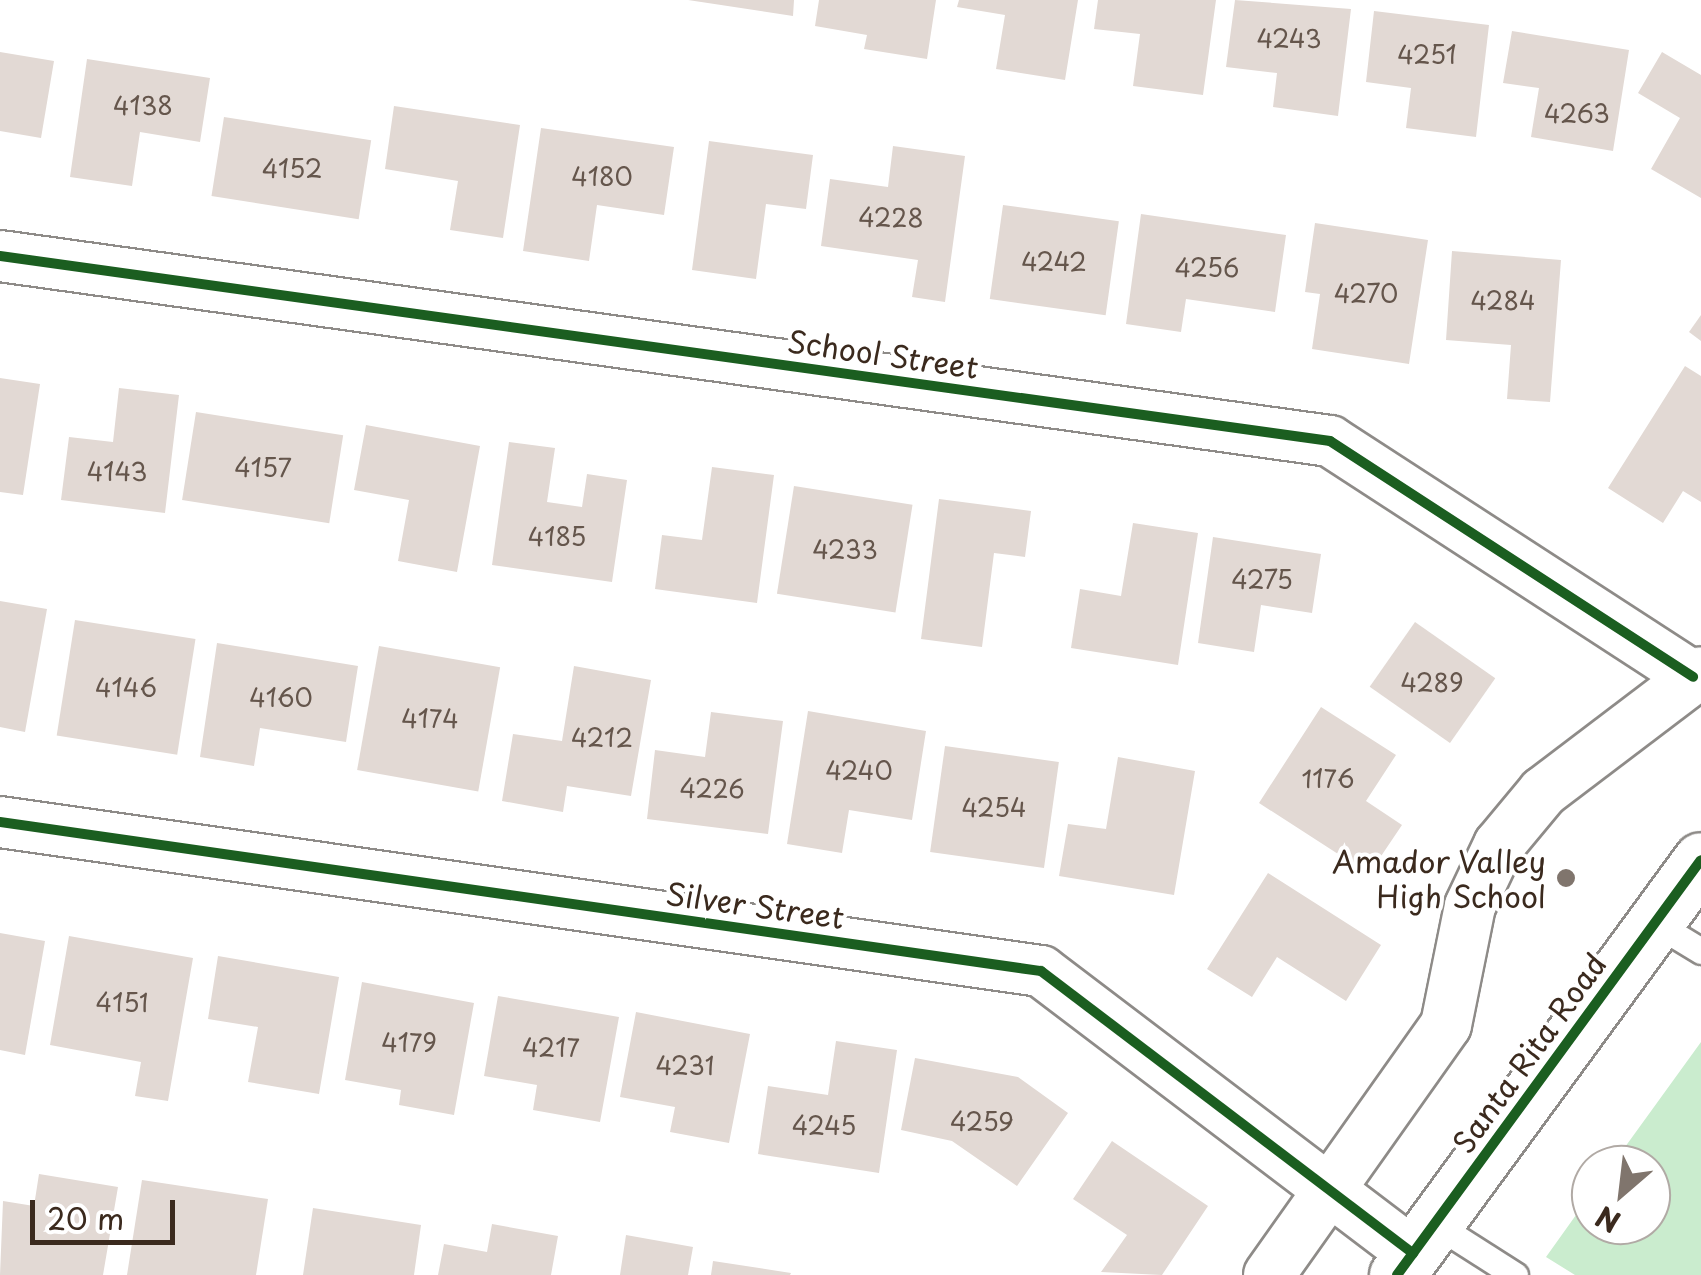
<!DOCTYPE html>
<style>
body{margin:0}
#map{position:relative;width:1701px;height:1275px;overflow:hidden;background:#fff;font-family:"Playpen Sans",sans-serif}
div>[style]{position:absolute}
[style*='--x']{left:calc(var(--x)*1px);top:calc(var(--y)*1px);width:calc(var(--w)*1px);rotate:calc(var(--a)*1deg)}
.green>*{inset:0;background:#caecce}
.building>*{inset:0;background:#e2d9d4;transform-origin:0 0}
.roads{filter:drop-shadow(2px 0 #8e8b88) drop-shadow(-2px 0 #8e8b88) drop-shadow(0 2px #8e8b88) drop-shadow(0 -2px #8e8b88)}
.service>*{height:25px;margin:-12.5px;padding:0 12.5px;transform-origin:12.5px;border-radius:12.5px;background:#fff}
.minor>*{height:50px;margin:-25px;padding:0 25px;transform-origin:25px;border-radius:25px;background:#fff}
.secondary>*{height:55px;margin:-27.5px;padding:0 27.5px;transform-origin:27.5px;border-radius:27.5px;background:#fff}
.cycleway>*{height:10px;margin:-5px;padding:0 5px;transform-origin:5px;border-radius:5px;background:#1b5e20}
.dots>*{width:28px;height:28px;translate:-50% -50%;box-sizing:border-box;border:5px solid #fff;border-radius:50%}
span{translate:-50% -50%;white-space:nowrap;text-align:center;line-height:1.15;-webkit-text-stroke:8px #fff;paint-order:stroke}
.number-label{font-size:25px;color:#65564c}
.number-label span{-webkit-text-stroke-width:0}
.street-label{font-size:30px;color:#3b2a1e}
.poi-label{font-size:30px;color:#3b2a1e}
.right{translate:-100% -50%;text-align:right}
.north{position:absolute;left:1571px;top:1145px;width:100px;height:100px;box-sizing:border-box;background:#fff;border:2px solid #b1aaa5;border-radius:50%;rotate:208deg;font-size:28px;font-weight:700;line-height:40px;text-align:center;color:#3b2a1e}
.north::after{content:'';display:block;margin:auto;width:35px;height:45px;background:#80756d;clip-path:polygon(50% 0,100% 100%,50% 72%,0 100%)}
.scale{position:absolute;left:30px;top:1200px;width:145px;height:45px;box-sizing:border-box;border:5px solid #3b2a1e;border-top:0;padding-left:12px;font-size:30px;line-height:35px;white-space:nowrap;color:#3b2a1e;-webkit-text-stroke:8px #fff;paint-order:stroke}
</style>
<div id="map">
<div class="green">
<div style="clip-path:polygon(1701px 1042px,1701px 1275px,1575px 1275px,1546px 1257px,1591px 1194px,1591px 1225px,1651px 1225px,1651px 1165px,1612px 1165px)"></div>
</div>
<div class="building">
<div style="clip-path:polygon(688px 0,794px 0,793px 16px)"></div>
<div style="clip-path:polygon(819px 0,936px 0,927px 59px,864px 49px,867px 35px,815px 26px)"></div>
<div style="clip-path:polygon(959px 0,1078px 0,1065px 80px,996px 69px,1005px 15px,957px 7px)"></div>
<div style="clip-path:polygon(1098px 0,1216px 0,1203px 95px,1133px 86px,1140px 34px,1094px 29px)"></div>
<div style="clip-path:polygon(1235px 0,1351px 9px,1338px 116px,1273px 107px,1277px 73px,1226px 67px)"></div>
<div style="clip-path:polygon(1374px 11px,1489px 25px,1476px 137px,1406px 128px,1411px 88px,1366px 82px)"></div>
<div style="clip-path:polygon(1512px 31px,1629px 50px,1613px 151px,1531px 137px,1539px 88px,1503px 83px)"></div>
<div style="clip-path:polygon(0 52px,54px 61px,41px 138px,0 131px)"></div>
<div style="clip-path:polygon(1662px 52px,1701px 75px,1701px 198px,1651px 169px,1680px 118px,1638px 93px)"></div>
<div style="clip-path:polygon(87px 59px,210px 78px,200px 142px,140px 132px,132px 186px,70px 177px)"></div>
<div style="clip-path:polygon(394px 106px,520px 125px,503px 238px,450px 230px,458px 181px,385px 169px)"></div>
<div style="left:224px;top:117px;width:149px;height:80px;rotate:9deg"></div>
<div style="clip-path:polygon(541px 128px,674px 147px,664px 215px,597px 205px,589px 261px,523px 251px)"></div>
<div style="clip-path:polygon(709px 141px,813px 155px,806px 209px,766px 204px,756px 279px,692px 270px)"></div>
<div style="clip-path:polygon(893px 146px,965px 156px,945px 302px,912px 297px,918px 260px,821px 246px,830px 179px,888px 187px)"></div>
<div style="left:1003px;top:205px;width:117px;height:95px;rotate:8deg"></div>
<div style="clip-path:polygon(1141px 214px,1286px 235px,1275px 312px,1186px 299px,1181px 332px,1126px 324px)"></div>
<div style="clip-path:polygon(1315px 223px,1428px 240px,1409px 364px,1312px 349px,1320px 294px,1305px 292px)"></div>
<div style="clip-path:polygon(1452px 251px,1561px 260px,1550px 402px,1507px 399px,1511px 345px,1446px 340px)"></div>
<div style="clip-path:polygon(1701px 315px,1701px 341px,1689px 332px)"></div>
<div style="clip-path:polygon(1685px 366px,1701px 376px,1701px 502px,1683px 491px,1663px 523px,1608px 488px)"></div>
<div style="clip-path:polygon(0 378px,40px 384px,23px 495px,0 492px)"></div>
<div style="clip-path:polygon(119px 388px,179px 395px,165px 513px,61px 500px,69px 437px,113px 442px)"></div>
<div style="left:196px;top:412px;width:149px;height:89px;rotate:9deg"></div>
<div style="clip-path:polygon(366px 425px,480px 446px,457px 572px,398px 561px,409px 500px,354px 490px)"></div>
<div style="clip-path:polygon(509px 442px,555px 448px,547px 502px,582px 507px,587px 474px,627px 480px,612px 582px,492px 565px)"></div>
<div style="clip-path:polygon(712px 467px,774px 475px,757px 603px,655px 589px,662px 535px,702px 540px)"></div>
<div style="left:794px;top:486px;width:120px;height:109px;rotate:9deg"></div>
<div style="clip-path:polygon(939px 499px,1031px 511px,1025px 557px,994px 553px,982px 647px,921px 639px)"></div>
<div style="clip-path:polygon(1133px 523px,1198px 533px,1178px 665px,1071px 648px,1080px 589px,1121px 596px)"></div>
<div style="clip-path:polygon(1213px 537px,1321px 554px,1312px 613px,1261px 605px,1254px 652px,1198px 643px)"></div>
<div style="clip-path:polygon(0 601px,47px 609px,25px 732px,0 727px)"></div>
<div style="left:75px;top:620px;width:122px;height:117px;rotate:9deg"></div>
<div style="left:1415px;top:622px;width:98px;height:79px;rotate:35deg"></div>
<div style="clip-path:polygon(217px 643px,358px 666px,346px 742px,260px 728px,254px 766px,200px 757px)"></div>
<div style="left:379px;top:646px;width:123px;height:126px;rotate:10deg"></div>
<div style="clip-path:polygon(574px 666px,651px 680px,631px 796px,567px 786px,563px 812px,502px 801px,513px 734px,562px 741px)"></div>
<div style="clip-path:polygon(1321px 707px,1396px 755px,1366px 801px,1402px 825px,1369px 874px,1259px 803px)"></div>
<div style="clip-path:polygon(808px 711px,926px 731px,912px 820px,849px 810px,842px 853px,787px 844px)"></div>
<div style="clip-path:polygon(711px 712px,783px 721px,768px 834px,647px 819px,655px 750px,705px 757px)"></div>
<div style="left:945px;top:746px;width:115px;height:107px;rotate:8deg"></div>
<div style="clip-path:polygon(1118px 757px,1195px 771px,1174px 895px,1059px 876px,1068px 824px,1106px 829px)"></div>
<div style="clip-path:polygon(1268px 873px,1381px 945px,1346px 1001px,1277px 957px,1252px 997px,1207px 969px)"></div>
<div style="clip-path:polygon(0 933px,45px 941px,25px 1055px,0 1050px)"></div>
<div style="clip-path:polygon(69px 936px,193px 958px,168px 1101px,135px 1096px,141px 1062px,50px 1045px)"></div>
<div style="clip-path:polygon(218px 956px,339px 977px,319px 1094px,248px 1082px,258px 1027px,208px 1019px)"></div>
<div style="clip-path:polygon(362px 982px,474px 1003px,454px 1115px,399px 1105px,401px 1090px,345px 1080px)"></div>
<div style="clip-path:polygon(498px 996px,619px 1017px,600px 1122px,533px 1110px,537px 1085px,484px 1076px)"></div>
<div style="clip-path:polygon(636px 1012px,750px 1034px,729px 1143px,670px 1132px,675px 1107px,620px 1097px)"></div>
<div style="clip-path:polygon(836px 1041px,897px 1050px,879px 1173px,758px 1154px,768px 1086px,828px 1095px)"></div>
<div style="clip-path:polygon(915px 1058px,1018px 1077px,1068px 1113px,1017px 1186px,952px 1141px,901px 1130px)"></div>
<div style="clip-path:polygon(1112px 1141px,1208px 1206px,1162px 1275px,1101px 1272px,1127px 1235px,1073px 1199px)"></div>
<div style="clip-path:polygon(39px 1174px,118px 1187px,103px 1275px,0 1275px,3px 1201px,34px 1206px)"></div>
<div style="clip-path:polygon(142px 1180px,268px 1199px,256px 1275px,127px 1275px)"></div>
<div style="clip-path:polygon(313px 1208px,421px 1225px,414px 1275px,303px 1275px)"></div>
<div style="clip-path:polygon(492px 1224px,558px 1236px,551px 1275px,438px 1275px,444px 1244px,487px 1252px)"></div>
<div style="clip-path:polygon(626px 1235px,693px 1247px,688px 1275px,620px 1275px)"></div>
<div style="clip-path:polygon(713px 1261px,791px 1273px,790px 1275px,711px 1275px)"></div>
</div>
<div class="roads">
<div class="service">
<div style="--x:1655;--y:923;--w:54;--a:31.3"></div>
<div style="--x:1435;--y:1224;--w:95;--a:32.5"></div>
</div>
<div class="minor">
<div style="--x:0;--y:256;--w:1343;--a:7.92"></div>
<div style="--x:1330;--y:441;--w:433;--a:33"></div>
<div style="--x:0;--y:822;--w:1052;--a:8.15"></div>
<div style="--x:1041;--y:971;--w:467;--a:37.2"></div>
<div style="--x:1269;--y:1275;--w:306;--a:-54.7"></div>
<div style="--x:1446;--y:1025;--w:121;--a:-78.6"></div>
<div style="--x:1470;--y:906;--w:68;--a:-64.6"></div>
<div style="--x:1499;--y:845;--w:69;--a:-50.3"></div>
<div style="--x:1543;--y:792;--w:198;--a:-37.2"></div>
</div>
<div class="secondary">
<div style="--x:1397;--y:1275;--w:514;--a:-53.78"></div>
</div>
</div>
<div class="cycleway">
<div style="--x:0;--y:256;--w:1343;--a:7.92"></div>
<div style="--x:1330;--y:441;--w:433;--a:33"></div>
<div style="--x:0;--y:822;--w:1052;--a:8.15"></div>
<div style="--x:1041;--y:971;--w:467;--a:37.2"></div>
<div style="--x:1397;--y:1275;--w:514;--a:-53.78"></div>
</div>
<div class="dots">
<div style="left:1566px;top:878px;background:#80756d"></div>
</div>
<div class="number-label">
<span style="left:1289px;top:38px">4243</span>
<span style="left:1427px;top:54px">4251</span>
<span style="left:143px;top:105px">4138</span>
<span style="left:1577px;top:113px">4263</span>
<span style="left:292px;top:168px">4152</span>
<span style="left:602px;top:176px">4180</span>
<span style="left:891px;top:217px">4228</span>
<span style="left:1054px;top:261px">4242</span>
<span style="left:1207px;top:267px">4256</span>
<span style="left:1366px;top:293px">4270</span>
<span style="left:1503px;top:300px">4284</span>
<span style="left:263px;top:467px">4157</span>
<span style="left:117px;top:471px">4143</span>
<span style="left:557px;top:536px">4185</span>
<span style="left:845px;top:549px">4233</span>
<span style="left:1262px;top:579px">4275</span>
<span style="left:1432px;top:682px">4289</span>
<span style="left:126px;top:687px">4146</span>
<span style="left:281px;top:697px">4160</span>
<span style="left:430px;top:718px">4174</span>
<span style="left:602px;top:737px">4212</span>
<span style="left:859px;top:770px">4240</span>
<span style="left:1328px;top:778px">1176</span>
<span style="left:712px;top:788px">4226</span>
<span style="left:994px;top:807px">4254</span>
<span style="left:122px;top:1002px">4151</span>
<span style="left:409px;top:1042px">4179</span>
<span style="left:551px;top:1047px">4217</span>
<span style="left:685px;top:1065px">4231</span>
<span style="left:982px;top:1121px">4259</span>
<span style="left:824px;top:1125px">4245</span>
</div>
<div class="street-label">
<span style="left:883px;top:354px;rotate:8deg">School Street</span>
<span style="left:755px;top:905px;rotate:8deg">Silver Street</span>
<span style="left:1529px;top:1053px;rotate:-54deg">Santa Rita Road</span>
</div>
<div class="poi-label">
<span class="right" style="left:1546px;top:878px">Amador Valley<br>High School</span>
</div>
<div class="north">N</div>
<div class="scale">20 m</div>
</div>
